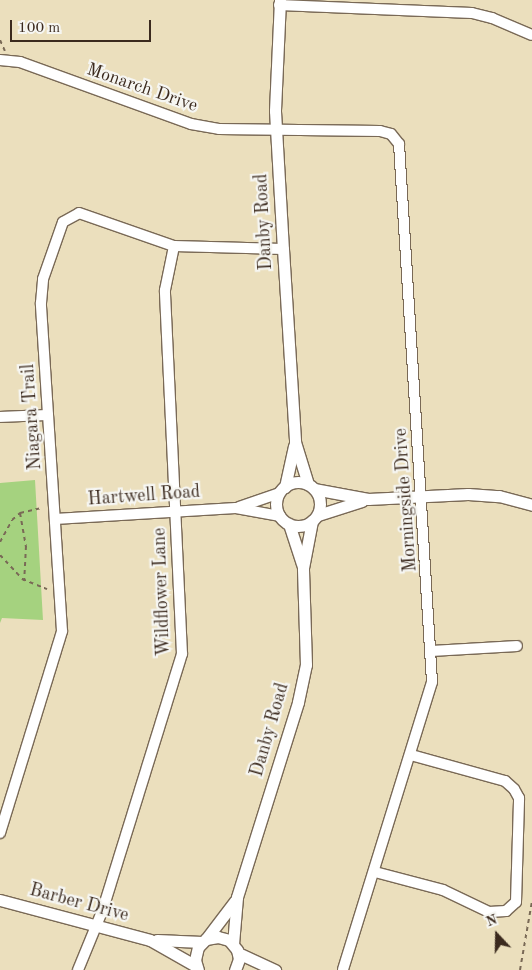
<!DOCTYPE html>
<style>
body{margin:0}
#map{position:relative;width:532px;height:970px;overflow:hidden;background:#ebdfbd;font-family:"Old Standard TT",serif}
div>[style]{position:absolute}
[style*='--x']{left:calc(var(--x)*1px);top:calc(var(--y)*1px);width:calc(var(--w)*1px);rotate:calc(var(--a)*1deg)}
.green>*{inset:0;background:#a5d27f}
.path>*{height:2px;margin-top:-1px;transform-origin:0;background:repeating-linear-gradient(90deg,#796956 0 4px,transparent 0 8px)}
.roads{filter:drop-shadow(1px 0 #796956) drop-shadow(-1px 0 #796956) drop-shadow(0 1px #796956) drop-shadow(0 -1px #796956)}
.minor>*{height:10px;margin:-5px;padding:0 5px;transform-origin:5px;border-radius:5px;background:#fff}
.tertiary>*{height:11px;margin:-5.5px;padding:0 5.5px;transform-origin:5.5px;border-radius:5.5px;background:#fff}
.tertiary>.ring{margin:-5.5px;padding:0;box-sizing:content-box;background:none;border:11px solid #fff;border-radius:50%}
span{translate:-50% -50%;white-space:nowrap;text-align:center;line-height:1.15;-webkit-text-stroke:4.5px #f6f6f2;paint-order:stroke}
.street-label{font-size:18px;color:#3b2a1e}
.north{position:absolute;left:472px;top:910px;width:50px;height:50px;-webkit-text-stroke:4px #f6f6f2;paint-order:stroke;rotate:339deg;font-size:14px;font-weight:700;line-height:20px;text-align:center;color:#3b2a1e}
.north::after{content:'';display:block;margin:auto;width:18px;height:22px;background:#3b2a1e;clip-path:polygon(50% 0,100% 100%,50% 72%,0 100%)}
.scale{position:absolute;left:10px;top:20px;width:141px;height:22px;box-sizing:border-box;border:2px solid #3b2a1e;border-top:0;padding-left:6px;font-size:15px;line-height:18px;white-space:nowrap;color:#3b2a1e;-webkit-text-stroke:4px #f6f6f2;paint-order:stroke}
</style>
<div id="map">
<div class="green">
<div style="clip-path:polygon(35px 480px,43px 620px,2px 618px,0 623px,0 483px)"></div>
</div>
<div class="path">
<div style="--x:0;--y:40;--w:12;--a:66"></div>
<div style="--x:20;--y:513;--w:34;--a:80"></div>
<div style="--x:26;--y:546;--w:35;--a:93"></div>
<div style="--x:0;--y:542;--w:25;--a:-61"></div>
<div style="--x:12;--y:520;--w:11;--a:-41"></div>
<div style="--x:20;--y:513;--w:23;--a:-13"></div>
<div style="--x:0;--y:555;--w:33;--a:47"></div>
<div style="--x:22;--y:579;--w:27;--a:22"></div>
<div style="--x:520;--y:970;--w:70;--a:-80.1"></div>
</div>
<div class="roads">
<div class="minor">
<div style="--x:279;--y:5;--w:193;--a:2.4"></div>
<div style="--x:472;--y:13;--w:21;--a:14"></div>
<div style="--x:492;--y:18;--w:43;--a:23"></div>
<div style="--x:0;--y:60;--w:20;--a:6"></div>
<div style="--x:20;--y:62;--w:182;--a:19.9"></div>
<div style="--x:191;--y:124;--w:28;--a:10"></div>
<div style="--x:219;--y:129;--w:161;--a:0.7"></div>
<div style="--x:380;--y:131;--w:11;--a:15"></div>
<div style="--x:391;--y:134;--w:13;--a:51"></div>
<div style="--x:399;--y:144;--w:539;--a:86.49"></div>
<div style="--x:432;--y:682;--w:301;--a:107.2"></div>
<div style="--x:0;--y:417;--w:48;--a:-2.4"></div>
<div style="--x:239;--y:507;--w:43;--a:-18.9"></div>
<div style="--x:55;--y:519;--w:181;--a:-3.5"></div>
<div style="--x:236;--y:508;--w:45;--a:10.3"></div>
<div style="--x:432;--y:651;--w:85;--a:-3.4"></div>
<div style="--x:0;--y:833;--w:211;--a:-72.9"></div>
<div style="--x:62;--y:631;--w:329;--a:-93.7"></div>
<div style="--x:41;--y:303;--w:24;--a:-85"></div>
<div style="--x:43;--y:279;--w:60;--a:-70.7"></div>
<div style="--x:63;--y:222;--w:18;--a:-29"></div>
<div style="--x:79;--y:213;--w:101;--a:19.2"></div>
<div style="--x:174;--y:246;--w:109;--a:1.6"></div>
<div style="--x:375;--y:872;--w:70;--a:14.8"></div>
<div style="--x:443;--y:890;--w:51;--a:25.6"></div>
<div style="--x:489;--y:912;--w:17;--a:-3"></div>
<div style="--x:506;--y:911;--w:13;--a:-42"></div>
<div style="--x:516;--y:902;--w:104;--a:-88.3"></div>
<div style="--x:519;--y:798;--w:10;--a:-119"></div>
<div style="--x:514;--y:789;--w:12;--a:-138"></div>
<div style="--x:505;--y:781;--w:98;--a:-164.5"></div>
<div style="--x:78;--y:970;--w:66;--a:-67.7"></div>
<div style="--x:103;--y:909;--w:267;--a:-72.8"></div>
<div style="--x:182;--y:654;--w:364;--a:-92.7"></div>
<div style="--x:165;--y:290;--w:45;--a:-78.4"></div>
</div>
<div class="tertiary">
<div style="--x:280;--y:0;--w:111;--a:92.6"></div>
<div style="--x:275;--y:111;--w:138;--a:86.7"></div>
<div style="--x:283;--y:249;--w:193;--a:86.4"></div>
<div style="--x:295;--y:442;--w:44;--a:72.8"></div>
<div class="ring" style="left:276px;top:482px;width:33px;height:33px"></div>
<div style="--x:285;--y:487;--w:42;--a:-77.6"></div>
<div style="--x:314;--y:489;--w:55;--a:10.5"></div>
<div style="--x:368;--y:499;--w:100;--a:-2.9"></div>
<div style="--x:468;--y:494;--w:31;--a:4"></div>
<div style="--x:499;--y:496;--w:34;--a:15"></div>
<div style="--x:318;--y:515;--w:46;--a:-17.7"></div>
<div style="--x:289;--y:524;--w:42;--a:72"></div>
<div style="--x:0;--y:900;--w:155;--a:14.9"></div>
<div style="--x:150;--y:940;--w:53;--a:29.5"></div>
<div style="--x:206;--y:939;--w:48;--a:-52.7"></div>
<div style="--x:157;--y:940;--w:45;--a:2.5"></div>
<div style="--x:233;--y:944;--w:47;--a:-85.1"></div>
<div style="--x:237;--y:897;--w:204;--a:-72.6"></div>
<div style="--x:298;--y:702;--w:38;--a:-78"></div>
<div style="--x:306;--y:665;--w:97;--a:-91.8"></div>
<div style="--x:303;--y:568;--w:48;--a:-79.2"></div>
<div style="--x:238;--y:953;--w:41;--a:24.7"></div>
<div style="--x:198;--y:970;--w:10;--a:-107"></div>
<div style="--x:195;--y:960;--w:13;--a:-77"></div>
<div style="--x:198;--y:947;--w:11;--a:-45"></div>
<div style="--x:206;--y:939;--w:12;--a:-9"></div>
<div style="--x:218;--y:937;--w:11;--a:15"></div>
<div style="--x:229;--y:940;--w:13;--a:51"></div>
<div style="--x:237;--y:950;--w:9;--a:77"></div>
<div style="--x:239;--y:959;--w:12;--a:110"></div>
</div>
</div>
<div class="street-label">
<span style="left:142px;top:88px;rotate:19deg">Monarch Drive</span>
<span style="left:264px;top:222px;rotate:-93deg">Danby Road</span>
<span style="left:32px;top:417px;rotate:-94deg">Niagara Trail</span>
<span style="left:144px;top:496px;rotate:-4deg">Hartwell Road</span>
<span style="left:406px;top:500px;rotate:-94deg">Morningside Drive</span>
<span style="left:162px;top:592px;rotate:-92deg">Wildflower Lane</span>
<span style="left:270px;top:730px;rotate:-74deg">Danby Road</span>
<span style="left:79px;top:903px;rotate:15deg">Barber Drive</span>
</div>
<div class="north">N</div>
<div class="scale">100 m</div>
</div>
